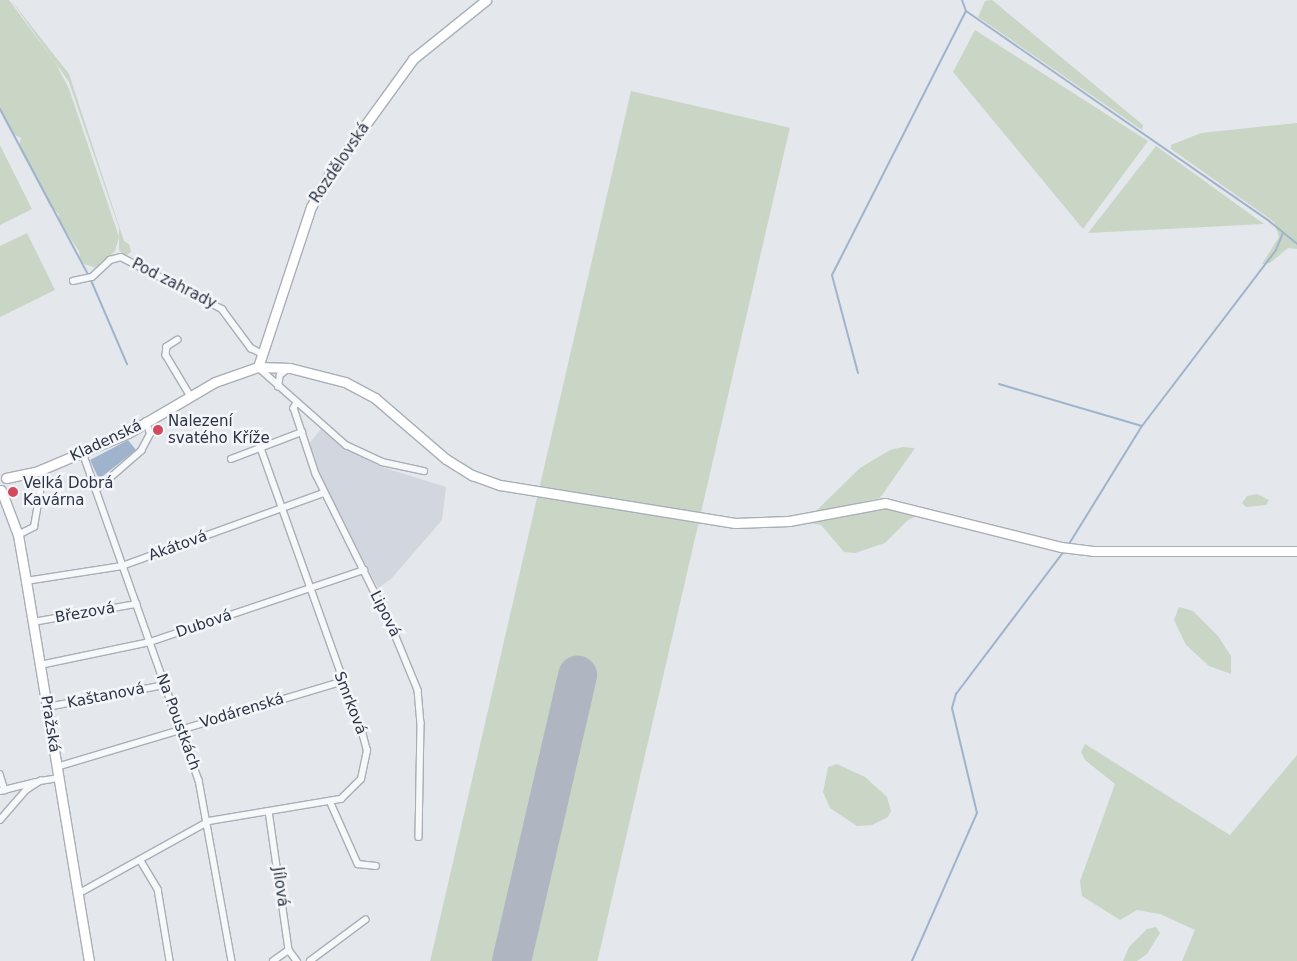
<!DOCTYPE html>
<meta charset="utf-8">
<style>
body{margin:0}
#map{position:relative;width:1297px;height:961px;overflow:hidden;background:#e4e7ec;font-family:"DejaVu Sans",sans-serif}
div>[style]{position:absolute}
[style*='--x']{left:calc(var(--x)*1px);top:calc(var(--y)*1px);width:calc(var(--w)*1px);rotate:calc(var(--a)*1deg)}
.built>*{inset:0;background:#d2d6de}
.green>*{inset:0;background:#c9d6c5;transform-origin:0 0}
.water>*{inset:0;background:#9fb4cc}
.stream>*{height:2px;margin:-1px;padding:0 1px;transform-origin:1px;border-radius:1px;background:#9fb4cc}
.runway>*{height:39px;margin:-19.5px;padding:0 19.5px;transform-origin:19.5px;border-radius:19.5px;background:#b0b6c1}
.roads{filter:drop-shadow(1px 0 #a9aeb7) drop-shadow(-1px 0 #a9aeb7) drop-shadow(0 1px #a9aeb7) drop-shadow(0 -1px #a9aeb7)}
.street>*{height:5.5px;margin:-2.75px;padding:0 2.75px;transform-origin:2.75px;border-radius:2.75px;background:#f7f8fa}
.secondary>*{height:9px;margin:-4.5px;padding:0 4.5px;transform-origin:4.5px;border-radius:4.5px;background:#fff}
.dots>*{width:14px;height:14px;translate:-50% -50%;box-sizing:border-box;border:2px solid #f4f6f9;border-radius:50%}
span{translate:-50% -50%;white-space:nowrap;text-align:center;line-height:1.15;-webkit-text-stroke:5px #f4f6f9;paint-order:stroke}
.street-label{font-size:15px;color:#2b3445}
.poi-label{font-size:15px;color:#2b3445}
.left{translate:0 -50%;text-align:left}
</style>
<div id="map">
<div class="built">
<div style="clip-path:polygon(321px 429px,347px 450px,382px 467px,446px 487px,442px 520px,391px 579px,378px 588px,316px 470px,308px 445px)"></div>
</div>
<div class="green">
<div style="clip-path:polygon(0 0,9px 0,55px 62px,69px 89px,119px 237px,115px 251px,97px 268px,81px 263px,79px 251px,58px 220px,59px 214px,50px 206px,19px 147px,21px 138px,13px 134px,0 110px)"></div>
<div style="clip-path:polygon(11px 0,69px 74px,124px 241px,129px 244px,131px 252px,124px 257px,119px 250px,119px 228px,69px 82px)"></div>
<div style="clip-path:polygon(992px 0,1143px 125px,1142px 130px,978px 17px,985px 1px)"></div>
<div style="clip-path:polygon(975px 30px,1148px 141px,1083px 229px,953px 72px)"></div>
<div style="left:631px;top:91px;width:163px;height:893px;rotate:13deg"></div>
<div style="clip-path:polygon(1297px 123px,1297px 249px,1288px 248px,1270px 263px,1262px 264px,1279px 237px,1274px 222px,1171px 149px,1171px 145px,1201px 133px)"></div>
<div style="clip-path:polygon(0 145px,32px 209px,0 225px)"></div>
<div style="clip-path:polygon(1156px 146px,1264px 224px,1088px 233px)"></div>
<div style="clip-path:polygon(27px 233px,55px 290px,0 317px,0 246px)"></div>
<div style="clip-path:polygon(903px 447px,915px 448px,880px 498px,815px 512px,860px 468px,890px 450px)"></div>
<div style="clip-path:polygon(1257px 494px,1269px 500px,1266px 505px,1246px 507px,1242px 503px,1247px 496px)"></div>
<div style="clip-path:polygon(873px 506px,919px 515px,908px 520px,885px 543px,855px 553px,844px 552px,821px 525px,809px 523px)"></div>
<div style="clip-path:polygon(1179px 607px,1193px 611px,1218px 636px,1231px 656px,1231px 674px,1209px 666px,1186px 645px,1174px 620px)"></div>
<div style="clip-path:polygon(1085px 744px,1230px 835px,1297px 755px,1297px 961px,1182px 961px,1195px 930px,1160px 914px,1137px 910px,1120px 920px,1082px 896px,1080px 881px,1115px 784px,1085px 760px,1081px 752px)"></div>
<div style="clip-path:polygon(837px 764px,865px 777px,887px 797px,891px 811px,888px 817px,872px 825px,857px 826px,830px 808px,823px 792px,828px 767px)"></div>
<div style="clip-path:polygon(1156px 927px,1160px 933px,1147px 954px,1137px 961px,1123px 961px,1129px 947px,1147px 929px)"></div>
</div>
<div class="water">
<div style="clip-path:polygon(128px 440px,136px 450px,99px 479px,90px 460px)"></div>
</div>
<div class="stream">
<div style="--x:962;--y:0;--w:12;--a:70"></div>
<div style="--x:966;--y:11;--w:369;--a:34.7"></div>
<div style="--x:1269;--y:221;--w:36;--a:39"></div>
<div style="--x:0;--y:109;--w:191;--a:62"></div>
<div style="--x:90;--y:278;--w:94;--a:66.7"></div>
<div style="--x:858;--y:373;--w:101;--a:-104.9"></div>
<div style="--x:832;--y:275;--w:296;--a:-63.1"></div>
<div style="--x:999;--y:384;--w:149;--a:16.4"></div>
<div style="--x:1069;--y:544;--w:139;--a:-58.3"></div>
<div style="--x:1142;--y:426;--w:221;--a:-52.7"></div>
<div style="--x:1276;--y:250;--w:18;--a:-68"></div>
<div style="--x:912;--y:961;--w:162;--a:-66.3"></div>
<div style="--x:977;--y:813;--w:108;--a:-103.4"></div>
<div style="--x:952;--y:708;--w:15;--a:-74"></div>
<div style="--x:956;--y:694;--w:181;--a:-52.9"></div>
</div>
<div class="runway">
<div style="--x:511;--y:961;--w:294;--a:-77"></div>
</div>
<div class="roads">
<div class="street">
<div style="--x:73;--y:281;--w:19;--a:-12"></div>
<div style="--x:92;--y:277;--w:25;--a:-43"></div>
<div style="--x:110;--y:260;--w:11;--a:-15"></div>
<div style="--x:121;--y:257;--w:114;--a:27.2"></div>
<div style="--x:222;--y:309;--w:49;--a:53.4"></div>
<div style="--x:251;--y:348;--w:13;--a:27"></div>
<div style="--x:178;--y:340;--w:13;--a:148"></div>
<div style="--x:167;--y:347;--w:8;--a:97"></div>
<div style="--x:166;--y:355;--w:47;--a:59"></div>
<div style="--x:258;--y:367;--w:118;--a:41.6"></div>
<div style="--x:346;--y:445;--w:40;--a:25"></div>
<div style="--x:382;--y:462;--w:43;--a:12.1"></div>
<div style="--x:278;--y:387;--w:12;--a:-81"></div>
<div style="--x:280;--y:375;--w:11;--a:-38"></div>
<div style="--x:297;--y:403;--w:6;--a:121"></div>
<div style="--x:294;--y:408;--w:70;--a:71.6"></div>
<div style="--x:316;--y:474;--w:171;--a:63.6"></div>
<div style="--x:392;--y:627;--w:68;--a:67.6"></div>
<div style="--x:418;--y:690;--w:33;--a:85"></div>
<div style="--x:421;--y:723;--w:114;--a:91"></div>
<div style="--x:83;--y:453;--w:347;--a:70.5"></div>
<div style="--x:199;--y:780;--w:184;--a:79.7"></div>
<div style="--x:231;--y:459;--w:76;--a:-20.8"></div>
<div style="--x:96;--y:490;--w:60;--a:-40.9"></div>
<div style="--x:141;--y:451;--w:19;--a:-62"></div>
<div style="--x:150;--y:434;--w:13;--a:-108"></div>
<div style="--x:18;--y:535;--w:18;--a:-27"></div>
<div style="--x:34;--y:527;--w:59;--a:-80.2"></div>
<div style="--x:26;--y:581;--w:97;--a:-8.9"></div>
<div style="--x:122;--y:566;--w:215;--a:-19.9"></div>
<div style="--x:33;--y:622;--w:105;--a:-9.9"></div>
<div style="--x:40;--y:665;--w:112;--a:-11.8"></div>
<div style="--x:150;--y:642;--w:226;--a:-18.6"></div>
<div style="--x:47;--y:707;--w:120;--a:-10.6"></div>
<div style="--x:57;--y:767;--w:296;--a:-16.7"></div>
<div style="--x:0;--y:774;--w:17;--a:73"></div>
<div style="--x:0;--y:791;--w:36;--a:-14"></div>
<div style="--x:330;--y:801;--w:69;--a:66"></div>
<div style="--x:358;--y:864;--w:18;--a:6"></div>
<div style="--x:269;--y:811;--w:140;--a:81.8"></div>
<div style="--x:289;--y:950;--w:14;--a:54"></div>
<div style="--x:0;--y:820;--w:40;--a:-49"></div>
<div style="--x:26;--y:790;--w:17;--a:-33"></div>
<div style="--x:40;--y:781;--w:18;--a:-9"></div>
<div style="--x:141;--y:861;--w:33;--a:59"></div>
<div style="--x:158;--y:889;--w:73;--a:80.5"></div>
<div style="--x:78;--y:894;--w:150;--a:-29.1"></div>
<div style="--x:209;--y:821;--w:134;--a:-9.5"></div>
<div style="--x:341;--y:799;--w:28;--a:-45"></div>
<div style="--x:361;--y:779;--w:29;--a:-78"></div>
<div style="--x:367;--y:751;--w:16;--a:-105"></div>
<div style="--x:363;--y:736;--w:307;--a:-109.6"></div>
<div style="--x:273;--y:961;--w:19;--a:-35"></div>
<div style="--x:310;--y:961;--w:69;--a:-36.7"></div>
</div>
<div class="secondary">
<div style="--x:258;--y:367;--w:169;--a:-71.7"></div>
<div style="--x:311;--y:207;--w:37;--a:-61"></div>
<div style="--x:329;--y:175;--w:143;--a:-54.1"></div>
<div style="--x:413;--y:59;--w:94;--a:-38.9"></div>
<div style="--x:6;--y:478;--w:33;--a:-12"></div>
<div style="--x:38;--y:471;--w:98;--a:-22.9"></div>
<div style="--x:128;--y:433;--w:101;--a:-30.4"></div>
<div style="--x:215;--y:382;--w:46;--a:-19.2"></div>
<div style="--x:258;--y:367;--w:32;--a:2"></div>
<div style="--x:290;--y:368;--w:57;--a:14.3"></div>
<div style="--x:345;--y:382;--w:34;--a:28"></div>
<div style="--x:375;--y:398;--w:94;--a:40.7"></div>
<div style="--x:446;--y:459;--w:31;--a:32"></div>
<div style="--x:472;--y:475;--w:30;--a:20"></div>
<div style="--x:500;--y:485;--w:238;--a:9.2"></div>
<div style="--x:735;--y:523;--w:54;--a:-2.1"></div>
<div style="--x:789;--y:521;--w:98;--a:-10.6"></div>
<div style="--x:885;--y:503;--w:181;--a:14"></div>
<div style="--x:1061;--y:547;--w:32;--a:7"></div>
<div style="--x:1093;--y:551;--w:204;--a:0"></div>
<div style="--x:1;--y:490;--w:48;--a:69.3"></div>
<div style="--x:18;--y:535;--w:47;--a:80.1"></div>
<div style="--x:26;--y:581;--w:385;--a:80.6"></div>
</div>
</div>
<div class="dots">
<div style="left:158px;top:430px;background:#d1495b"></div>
<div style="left:13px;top:492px;background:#d1495b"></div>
</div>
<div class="street-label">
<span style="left:340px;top:163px;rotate:-56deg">Rozdělovská</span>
<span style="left:174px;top:284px;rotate:27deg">Pod zahrady</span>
<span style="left:106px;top:441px;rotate:-25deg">Kladenská</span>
<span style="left:178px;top:546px;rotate:-20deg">Akátová</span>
<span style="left:85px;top:613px;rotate:-10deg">Březová</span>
<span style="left:385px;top:614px;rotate:63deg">Lipová</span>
<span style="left:204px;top:624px;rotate:-19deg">Dubová</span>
<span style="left:106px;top:696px;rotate:-11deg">Kaštanová</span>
<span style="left:350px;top:703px;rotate:69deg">Smrková</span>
<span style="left:242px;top:711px;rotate:-17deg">Vodárenská</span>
<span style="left:178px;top:722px;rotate:70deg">Na Poustkách</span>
<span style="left:50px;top:724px;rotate:81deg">Pražská</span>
<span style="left:280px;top:887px;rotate:82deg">Jílová</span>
</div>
<div class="poi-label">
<span class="left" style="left:168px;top:430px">Nalezení<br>svatého Kříže</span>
<span class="left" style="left:23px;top:492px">Velká Dobrá<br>Kavárna</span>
</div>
</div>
